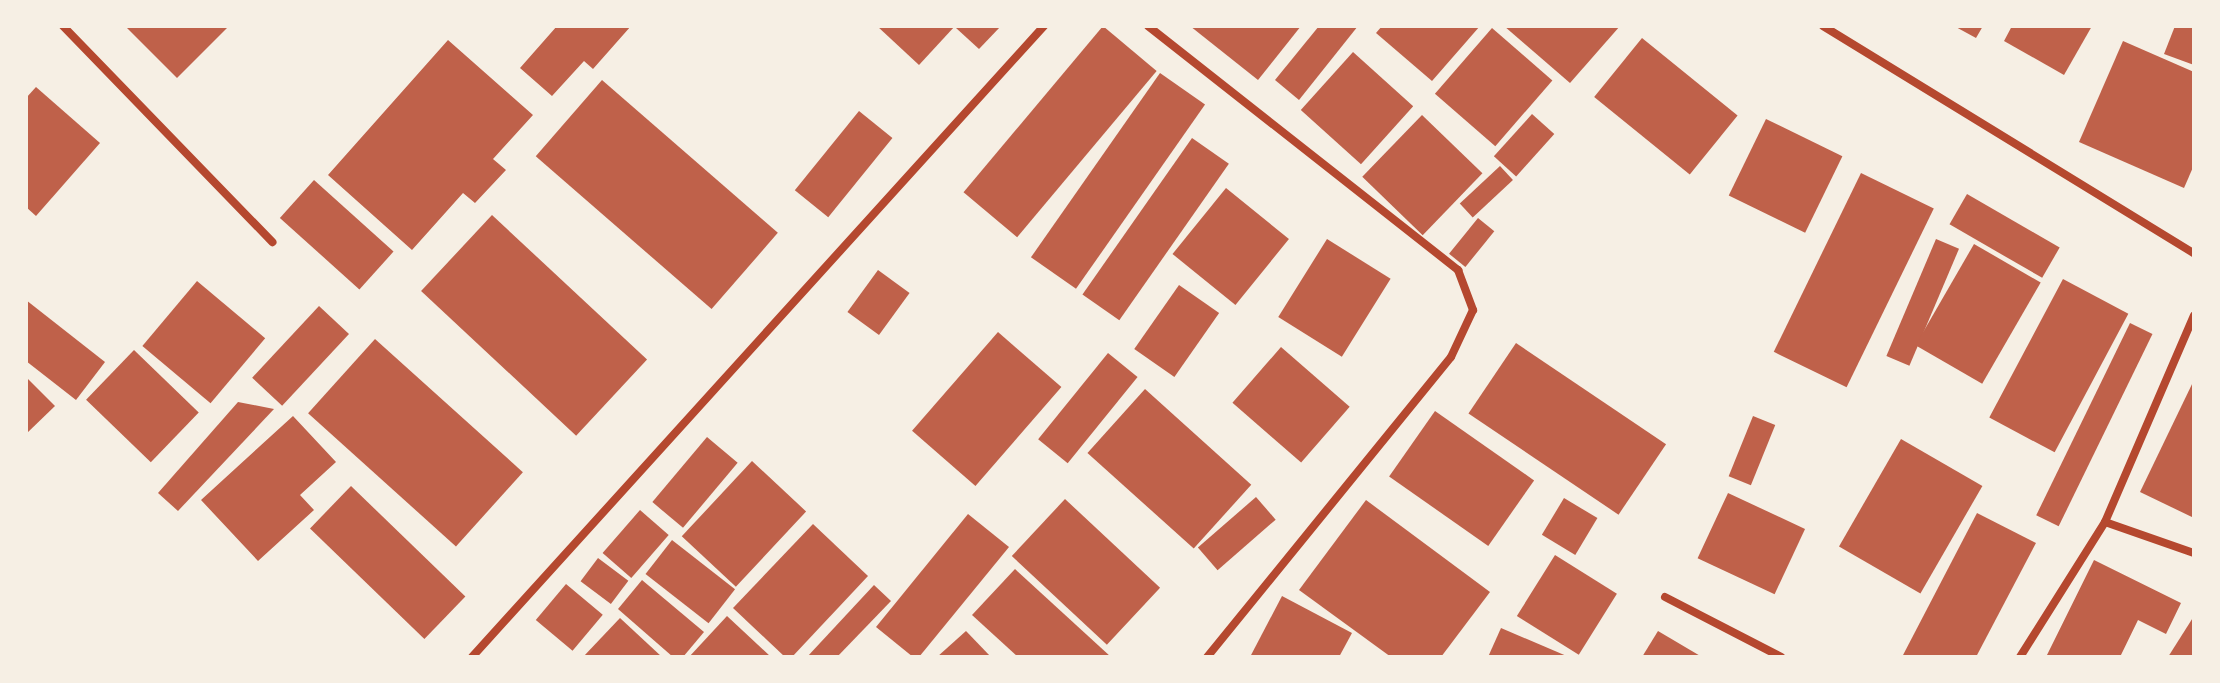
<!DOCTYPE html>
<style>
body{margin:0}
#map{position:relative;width:2220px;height:683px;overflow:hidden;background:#f6efe4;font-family:"PT Serif",serif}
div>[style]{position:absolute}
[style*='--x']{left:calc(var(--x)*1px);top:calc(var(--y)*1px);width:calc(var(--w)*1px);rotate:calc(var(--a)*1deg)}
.building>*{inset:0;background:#bf614a;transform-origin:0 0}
.minor>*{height:8px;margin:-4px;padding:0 4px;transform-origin:4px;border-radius:4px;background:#b5482f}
span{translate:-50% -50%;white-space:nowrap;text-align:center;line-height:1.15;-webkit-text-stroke:6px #f6efe4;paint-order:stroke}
.frame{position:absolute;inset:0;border:28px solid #f6efe4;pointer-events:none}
</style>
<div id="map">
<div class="building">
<div style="clip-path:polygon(125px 26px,229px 26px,177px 78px)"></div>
<div style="clip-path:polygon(557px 26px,631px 26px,593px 69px,584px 61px,552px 96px,520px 68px)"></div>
<div style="clip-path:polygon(877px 26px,955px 26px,919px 65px)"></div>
<div style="clip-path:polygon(1001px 26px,979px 49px,956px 28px,958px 26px)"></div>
<div style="left:1103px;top:26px;width:70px;height:217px;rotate:40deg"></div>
<div style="clip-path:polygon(1190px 26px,1301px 26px,1258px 80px)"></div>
<div style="clip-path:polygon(1319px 26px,1358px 26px,1299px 100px,1275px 80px)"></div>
<div style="clip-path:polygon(1382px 26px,1480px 26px,1432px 81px,1376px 33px)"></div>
<div style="clip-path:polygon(1504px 26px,1620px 26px,1570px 83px)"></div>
<div style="clip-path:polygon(1954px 26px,1983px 26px,1976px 38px)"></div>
<div style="clip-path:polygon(2012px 26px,2092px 26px,2064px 75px,2004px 41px)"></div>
<div style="clip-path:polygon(2175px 26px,2194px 26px,2194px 65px,2164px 54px)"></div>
<div style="left:1492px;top:28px;width:80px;height:87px;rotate:41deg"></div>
<div style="left:1642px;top:38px;width:123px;height:76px;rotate:39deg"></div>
<div style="clip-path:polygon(448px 40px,533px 115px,493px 159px,506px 170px,475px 203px,463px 193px,412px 250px,328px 175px)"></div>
<div style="clip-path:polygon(2123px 41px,2194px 72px,2194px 165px,2184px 188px,2079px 142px)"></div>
<div style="left:1353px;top:52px;width:81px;height:78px;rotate:42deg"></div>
<div style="left:1160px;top:73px;width:55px;height:225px;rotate:35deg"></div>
<div style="left:602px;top:80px;width:233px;height:101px;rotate:41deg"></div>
<div style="clip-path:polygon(36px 87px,100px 143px,36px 216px,26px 207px,26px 98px)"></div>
<div style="left:859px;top:111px;width:43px;height:102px;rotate:39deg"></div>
<div style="left:1532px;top:114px;width:30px;height:57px;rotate:42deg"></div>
<div style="left:1422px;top:115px;width:84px;height:86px;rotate:44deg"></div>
<div style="left:1766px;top:119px;width:85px;height:85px;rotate:26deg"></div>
<div style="left:1192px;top:138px;width:45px;height:191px;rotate:35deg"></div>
<div style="left:1500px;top:166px;width:19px;height:55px;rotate:47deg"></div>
<div style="left:1861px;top:173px;width:81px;height:199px;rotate:26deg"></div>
<div style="left:314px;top:180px;width:107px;height:51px;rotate:42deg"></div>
<div style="left:1226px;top:188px;width:81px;height:85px;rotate:39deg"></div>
<div style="left:1967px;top:194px;width:107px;height:35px;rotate:30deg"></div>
<div style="left:492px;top:215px;width:212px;height:104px;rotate:43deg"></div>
<div style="left:1478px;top:218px;width:21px;height:46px;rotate:39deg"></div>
<div style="left:1327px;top:239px;width:75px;height:92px;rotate:32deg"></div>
<div style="left:1936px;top:239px;width:25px;height:127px;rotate:23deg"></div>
<div style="left:1974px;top:244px;width:77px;height:117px;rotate:30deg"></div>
<div style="left:878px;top:270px;width:39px;height:52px;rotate:36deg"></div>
<div style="left:2063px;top:279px;width:74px;height:157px;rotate:28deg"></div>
<div style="left:197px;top:281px;width:89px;height:85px;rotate:40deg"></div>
<div style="left:1179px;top:285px;width:49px;height:78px;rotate:35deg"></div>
<div style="clip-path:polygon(26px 300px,105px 362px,76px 400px,26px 361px)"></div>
<div style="left:319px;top:306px;width:41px;height:98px;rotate:43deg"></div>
<div style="left:2130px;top:323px;width:25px;height:214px;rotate:26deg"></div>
<div style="left:998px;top:332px;width:84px;height:131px;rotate:41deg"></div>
<div style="left:375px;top:339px;width:199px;height:100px;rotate:42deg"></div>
<div style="left:1516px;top:343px;width:181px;height:85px;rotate:34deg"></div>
<div style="left:1281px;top:347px;width:91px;height:74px;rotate:41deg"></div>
<div style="left:134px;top:350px;width:90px;height:69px;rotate:44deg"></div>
<div style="left:1108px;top:353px;width:38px;height:111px;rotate:39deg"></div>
<div style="clip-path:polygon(26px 377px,55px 406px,26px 434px)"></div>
<div style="clip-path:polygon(2194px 380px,2194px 518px,2140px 492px)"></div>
<div style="left:1145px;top:389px;width:143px;height:86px;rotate:42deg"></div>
<div style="clip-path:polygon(238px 402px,274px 409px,178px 511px,158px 493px)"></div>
<div style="left:1435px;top:411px;width:121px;height:80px;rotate:35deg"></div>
<div style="clip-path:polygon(293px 416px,336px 462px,300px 495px,314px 510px,258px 561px,201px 500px)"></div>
<div style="left:1753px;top:416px;width:24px;height:65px;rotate:22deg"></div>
<div style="left:707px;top:437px;width:40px;height:85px;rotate:40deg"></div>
<div style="left:1901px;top:439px;width:94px;height:124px;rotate:30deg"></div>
<div style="left:752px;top:461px;width:74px;height:103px;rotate:43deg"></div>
<div style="left:351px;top:486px;width:159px;height:59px;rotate:44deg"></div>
<div style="left:1728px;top:493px;width:85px;height:72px;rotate:25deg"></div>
<div style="left:1256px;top:497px;width:30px;height:77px;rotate:49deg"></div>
<div style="left:1564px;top:498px;width:39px;height:43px;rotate:31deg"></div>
<div style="left:1065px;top:499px;width:130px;height:78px;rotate:43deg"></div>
<div style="clip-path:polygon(1366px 500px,1490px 592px,1441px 657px,1391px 657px,1299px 590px)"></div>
<div style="left:640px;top:510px;width:38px;height:57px;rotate:41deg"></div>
<div style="clip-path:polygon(1977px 513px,2036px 543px,1976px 657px,1902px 657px)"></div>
<div style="clip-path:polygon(968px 514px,1009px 547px,919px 657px,913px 657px,876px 627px)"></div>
<div style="clip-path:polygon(813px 524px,868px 576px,792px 657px,785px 657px,733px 608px)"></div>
<div style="left:672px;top:540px;width:80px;height:43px;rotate:38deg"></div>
<div style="left:1555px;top:555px;width:73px;height:72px;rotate:32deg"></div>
<div style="left:598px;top:558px;width:38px;height:29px;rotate:37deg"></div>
<div style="clip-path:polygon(2094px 560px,2181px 603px,2166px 634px,2138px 620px,2120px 657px,2046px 657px)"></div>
<div style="clip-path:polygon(1015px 569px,1111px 657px,1018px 657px,972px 615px)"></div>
<div style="clip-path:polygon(642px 580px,704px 632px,683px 657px,673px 657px,618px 609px)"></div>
<div style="left:566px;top:584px;width:48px;height:47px;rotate:40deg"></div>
<div style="clip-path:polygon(874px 585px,891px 601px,837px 657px,807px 657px)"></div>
<div style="clip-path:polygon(1282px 596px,1352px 633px,1339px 657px,1250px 657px)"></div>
<div style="clip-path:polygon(727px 616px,771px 657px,689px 657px)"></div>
<div style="clip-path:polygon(2194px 616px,2194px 657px,2168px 657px)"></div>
<div style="clip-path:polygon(620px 618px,662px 657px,583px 657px)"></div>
<div style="clip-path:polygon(1501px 628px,1569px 657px,1488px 657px)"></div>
<div style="clip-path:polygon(966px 631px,991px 657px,937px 657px)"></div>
<div style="clip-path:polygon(1658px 631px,1702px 657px,1642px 657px)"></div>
</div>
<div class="minor">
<div style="--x:63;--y:26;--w:301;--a:45.9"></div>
<div style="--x:1148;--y:26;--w:395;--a:38.2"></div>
<div style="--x:1458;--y:270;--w:43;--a:69.4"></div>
<div style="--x:1473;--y:310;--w:52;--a:115.1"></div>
<div style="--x:1451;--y:357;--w:387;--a:129.1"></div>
<div style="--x:1823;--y:26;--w:435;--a:31.5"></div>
<div style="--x:2105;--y:522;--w:94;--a:19.2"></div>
<div style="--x:1665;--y:597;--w:131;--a:27.3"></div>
<div style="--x:472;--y:657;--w:852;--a:-47.81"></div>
<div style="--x:2020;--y:657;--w:160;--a:-57.8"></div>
<div style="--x:2105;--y:522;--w:225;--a:-66.7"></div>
</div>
<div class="frame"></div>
</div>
